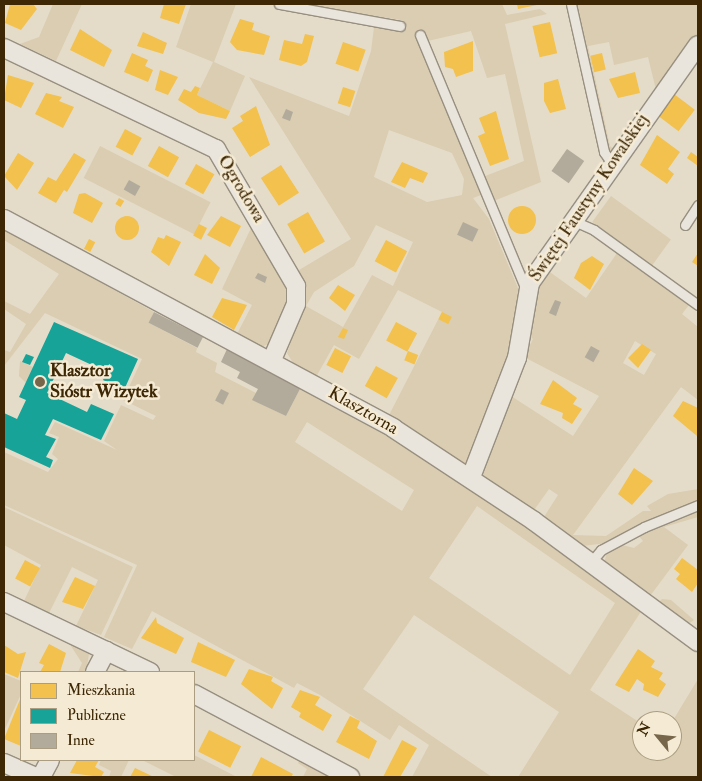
<!DOCTYPE html>
<meta charset="utf-8">
<style>
body{margin:0}
#map{position:relative;width:702px;height:781px;overflow:hidden;background:#e4dcc9;font-family:"IM FELL Double Pica",serif}
div>[style]{position:absolute}
[style*='--x']{left:calc(var(--x)*1px);top:calc(var(--y)*1px);width:calc(var(--w)*1px);rotate:calc(var(--a)*1deg)}
.green>*{inset:0;background:#dacdb1;transform-origin:0 0}
.homes>*{inset:0;background:#f2c14e;transform-origin:0 0}
.round{border-radius:50%}
.public>*{inset:0;background:#17a398}
.building>*{inset:0;background:#b2aa9b;transform-origin:0 0}
.roads{filter:drop-shadow(1px 0 #978f80) drop-shadow(-1px 0 #978f80) drop-shadow(0 1px #978f80) drop-shadow(0 -1px #978f80)}
.service>*{height:9px;margin:-4.5px;padding:0 4.5px;transform-origin:4.5px;border-radius:4.5px;background:#eae5dc}
.minor>*{height:18px;margin:-9px;padding:0 9px;transform-origin:9px;border-radius:9px;background:#eae5dc}
.dots>*{width:14px;height:14px;translate:-50% -50%;box-sizing:border-box;border:2px solid #f5ebd5;border-radius:50%}
span{translate:-50% -50%;white-space:nowrap;text-align:center;line-height:1.15;-webkit-text-stroke:5px #f5ebd5;paint-order:stroke}
.street-label{font-size:18px;color:#3d2704}
.poi-label{font-size:18px;color:#3d2704;font-weight:700}
.left{translate:0 -50%;text-align:left}
.frame{position:absolute;inset:0;border:5px solid #3d2704;pointer-events:none}
.legend{position:absolute;left:20px;top:671px;width:175px;height:90px;box-sizing:border-box;background:#f5ebd5;border:1px solid #ab9d81;margin:0;padding:6px 9px;list-style:none;font-size:15px;color:#3d2704}
.legend li{display:flex;align-items:center;gap:10px;height:25px}
.legend b{width:25px;border:1px solid #ab9d81}
.north{position:absolute;left:632px;top:711px;width:50px;height:50px;box-sizing:border-box;background:#f5ebd5;border:1px solid #ab9d81;border-radius:50%;rotate:298deg;font-size:14px;font-weight:700;line-height:20px;text-align:center;color:#3d2704}
.north::after{content:'';display:block;margin:auto;width:18px;height:22px;background:#776649;clip-path:polygon(50% 0,100% 100%,50% 72%,0 100%)}
</style>
<div id="map">
<div class="green">
<div style="clip-path:polygon(53px 4px,82px 4px,56px 61px,20px 44px,39px 37px)"></div>
<div style="clip-path:polygon(191px 4px,236px 4px,214px 62px,245px 76px,230px 111px,197px 95px,213px 62px,176px 47px)"></div>
<div style="clip-path:polygon(evenodd,297px 4px,502px 4px,507px 15px,540px 9px,547px 14px,505px 24px,541px 182px,491px 202px,525px 281px,480px 178px,524px 161px,505px 74px,487px 78px,471px 31px,419px 43px,481px 195px,473px 198px,489px 219px,520px 293px,515px 346px,467px 465px,388px 417px,442px 312px,398px 290px,359px 359px,334px 345px,316px 377px,295px 366px,287px 353px,306px 299px,299px 270px,351px 239px,249px 77px,349px 116px,371px 51px,374px 27px,405px 31px,401px 20px,297px 4px,389px 130px,452px 153px,464px 179px,462px 195px,427px 202px,374px 177px,389px 130px,297px 4px,376px 225px,413px 242px,393px 286px,372px 275px,343px 327px,306px 306px,314px 292px,354px 266px,376px 225px)"></div>
<div style="clip-path:polygon(574px 4px,698px 4px,698px 39px,656px 90px,648px 57px,614px 65px,609px 42px,588px 46px,610px 146px,616px 151px,611px 153px)"></div>
<div style="left:100px;top:146px;width:124px;height:36px;rotate:27deg"></div>
<div style="clip-path:polygon(235px 189px,282px 270px,291px 298px,272px 342px,262px 347px,237px 334px,252px 305px,222px 289px,251px 228px,232px 194px)"></div>
<div style="left:611px;top:196px;width:74px;height:32px;rotate:36deg"></div>
<div style="clip-path:polygon(evenodd,4px 229px,154px 312px,149px 323px,197px 348px,196px 352px,217px 363px,215px 372px,256px 393px,253px 400px,286px 416px,301px 387px,340px 406px,468px 485px,642px 610px,590px 690px,642px 724px,642px 751px,672px 751px,672px 722px,698px 679px,698px 777px,518px 777px,559px 712px,414px 615px,363px 689px,492px 777px,412px 777px,429px 745px,399px 725px,390px 740px,320px 695px,297px 683px,294px 688px,152px 611px,132px 649px,104px 637px,137px 565px,4px 505px,4px 452px,48px 472px,58px 459px,52px 454px,59px 437px,49px 433px,55px 422px,117px 450px,104px 441px,121px 405px,153px 420px,156px 416px,123px 400px,142px 359px,45px 313px,4px 366px,4px 350px,10px 352px,26px 324px,4px 309px,4px 301px,30px 314px,59px 274px,4px 240px,4px 229px,307px 422px,414px 490px,402px 511px,295px 442px,307px 422px,4px 229px,477px 506px,615px 603px,570px 675px,429px 578px,477px 506px)"></div>
<div style="clip-path:polygon(evenodd,617px 253px,689px 305px,682px 314px,698px 327px,698px 400px,681px 387px,573px 535px,606px 536px,643px 511px,651px 511px,647px 506px,668px 494px,698px 489px,698px 501px,607px 543px,582px 546px,542px 520px,558px 495px,549px 489px,532px 513px,482px 477px,482px 465px,511px 396px,573px 436px,599px 396px,524px 357px,533px 339px,528px 334px,532px 297px,547px 270px,586px 298px,617px 253px,635px 341px,656px 354px,644px 375px,623px 363px,635px 341px)"></div>
<div style="clip-path:polygon(20px 361px,35px 368px,26px 383px,19px 376px)"></div>
<div style="clip-path:polygon(4px 507px,133px 567px,101px 635px,76px 626px,98px 580px,72px 567px,49px 613px,24px 601px,41px 565px,4px 545px)"></div>
<div style="clip-path:polygon(698px 509px,698px 517px,664px 527px,688px 545px,650px 596px,604px 563px,607px 552px,618px 544px,634px 548px,643px 541px,638px 535px,631px 537px)"></div>
<div style="clip-path:polygon(662px 599px,671px 600px,694px 620px,687px 625px,658px 603px)"></div>
<div style="clip-path:polygon(69px 643px,89px 654px,86px 672px,78px 672px,82px 663px)"></div>
<div style="clip-path:polygon(4px 674px,21px 681px,21px 694px,4px 731px)"></div>
<div style="clip-path:polygon(194px 755px,237px 777px,176px 777px,142px 760px,194px 760px)"></div>
<div style="clip-path:polygon(301px 757px,336px 777px,303px 777px,307px 769px,298px 763px)"></div>
<div style="clip-path:polygon(101px 760px,129px 760px,121px 777px,109px 777px,111px 771px,99px 765px)"></div>
</div>
<div class="homes">
<div style="clip-path:polygon(10px 4px,33px 4px,37px 9px,21px 30px,5px 23px)"></div>
<div style="clip-path:polygon(164px 4px,186px 4px,179px 24px,160px 18px)"></div>
<div style="clip-path:polygon(517px 4px,537px 4px,537px 5px,518px 9px)"></div>
<div style="clip-path:polygon(240px 19px,254px 23px,252px 30px,270px 36px,264px 55px,237px 50px,230px 42px)"></div>
<div style="left:550px;top:22px;width:32px;height:18px;rotate:77deg"></div>
<div style="clip-path:polygon(80px 29px,112px 50px,104px 67px,70px 50px)"></div>
<div style="clip-path:polygon(143px 32px,167px 43px,163px 54px,137px 46px)"></div>
<div style="clip-path:polygon(305px 34px,314px 36px,307px 62px,301px 66px,279px 60px,284px 40px,302px 44px)"></div>
<div style="clip-path:polygon(473px 41px,473px 71px,456px 77px,453px 69px,445px 67px,444px 52px)"></div>
<div style="left:343px;top:42px;width:24px;height:23px;rotate:19deg"></div>
<div style="clip-path:polygon(132px 53px,148px 60px,145px 66px,153px 70px,148px 82px,124px 72px)"></div>
<div style="left:602px;top:53px;width:17px;height:12px;rotate:77deg"></div>
<div style="clip-path:polygon(160px 70px,178px 77px,168px 95px,155px 90px)"></div>
<div style="clip-path:polygon(635px 72px,640px 93px,618px 98px,609px 79px)"></div>
<div style="clip-path:polygon(8px 75px,34px 83px,21px 108px,4px 100px)"></div>
<div style="clip-path:polygon(558px 79px,566px 109px,550px 113px,544px 101px,544px 83px)"></div>
<div style="clip-path:polygon(195px 86px,200px 88px,197px 95px,230px 111px,226px 119px,199px 113px,178px 100px,184px 89px,191px 92px)"></div>
<div style="left:343px;top:87px;width:13px;height:17px;rotate:18deg"></div>
<div style="clip-path:polygon(46px 93px,62px 97px,59px 101px,74px 107px,63px 128px,35px 114px)"></div>
<div style="left:674px;top:94px;width:26px;height:27px;rotate:37deg"></div>
<div style="clip-path:polygon(256px 106px,270px 145px,250px 157px,232px 128px,243px 121px,240px 116px)"></div>
<div style="clip-path:polygon(496px 111px,509px 159px,490px 166px,478px 136px,485px 133px,479px 118px)"></div>
<div style="left:125px;top:129px;width:19px;height:20px;rotate:28deg"></div>
<div style="clip-path:polygon(657px 135px,680px 152px,668px 169px,674px 174px,667px 184px,640px 165px)"></div>
<div style="left:159px;top:146px;width:23px;height:23px;rotate:29deg"></div>
<div style="clip-path:polygon(691px 152px,698px 157px,698px 166px,687px 158px)"></div>
<div style="clip-path:polygon(18px 153px,34px 163px,17px 190px,4px 176px)"></div>
<div style="clip-path:polygon(74px 153px,86px 160px,67px 192px,64px 190px,56px 203px,38px 193px,48px 177px,56px 181px)"></div>
<div style="clip-path:polygon(402px 162px,428px 173px,423px 183px,410px 178px,405px 188px,391px 182px)"></div>
<div style="left:196px;top:164px;width:21px;height:23px;rotate:29deg"></div>
<div style="left:281px;top:165px;width:33px;height:24px;rotate:57deg"></div>
<div style="clip-path:polygon(85px 193px,103px 203px,92px 223px,73px 213px,79px 194px)"></div>
<div style="left:119px;top:198px;width:6px;height:7px;rotate:31deg"></div>
<div class="round" style="left:508px;top:206px;width:28px;height:28px"></div>
<div style="left:308px;top:212px;width:34px;height:24px;rotate:60deg"></div>
<div class="round" style="left:115px;top:216px;width:24px;height:24px"></div>
<div style="clip-path:polygon(221px 216px,241px 226px,230px 247px,207px 235px)"></div>
<div style="left:199px;top:224px;width:9px;height:13px;rotate:27deg"></div>
<div style="clip-path:polygon(166px 235px,181px 242px,169px 266px,151px 252px,158px 237px,164px 239px)"></div>
<div style="left:89px;top:239px;width:7px;height:11px;rotate:27deg"></div>
<div style="left:386px;top:240px;width:24px;height:24px;rotate:28deg"></div>
<div style="clip-path:polygon(698px 253px,698px 266px,692px 262px)"></div>
<div style="clip-path:polygon(205px 254px,220px 268px,212px 284px,194px 275px)"></div>
<div style="clip-path:polygon(592px 256px,604px 264px,590px 290px,574px 278px,581px 263px)"></div>
<div style="clip-path:polygon(338px 285px,355px 295px,345px 311px,329px 298px)"></div>
<div style="clip-path:polygon(222px 298px,247px 305px,234px 330px,212px 317px)"></div>
<div style="left:442px;top:312px;width:11px;height:8px;rotate:27deg"></div>
<div style="left:396px;top:322px;width:24px;height:21px;rotate:28deg"></div>
<div style="clip-path:polygon(343px 328px,348px 330px,344px 339px,338px 337px)"></div>
<div style="clip-path:polygon(642px 344px,651px 350px,638px 368px,628px 358px)"></div>
<div style="left:335px;top:348px;width:18px;height:19px;rotate:27deg"></div>
<div style="left:408px;top:351px;width:11px;height:10px;rotate:22deg"></div>
<div style="left:376px;top:366px;width:25px;height:23px;rotate:29deg"></div>
<div style="clip-path:polygon(553px 380px,577px 398px,573px 404px,582px 409px,572px 424px,562px 418px,563px 413px,540px 404px)"></div>
<div style="clip-path:polygon(683px 401px,698px 408px,697px 436px,673px 416px)"></div>
<div style="clip-path:polygon(634px 468px,653px 481px,632px 505px,618px 494px)"></div>
<div style="clip-path:polygon(682px 558px,698px 570px,698px 583px,692px 592px,676px 579px,680px 574px,674px 569px)"></div>
<div style="left:25px;top:560px;width:17px;height:21px;rotate:28deg"></div>
<div style="clip-path:polygon(75px 577px,95px 586px,83px 609px,62px 602px)"></div>
<div style="clip-path:polygon(156px 617px,157px 623px,184px 638px,176px 654px,141px 638px)"></div>
<div style="clip-path:polygon(198px 642px,235px 660px,226px 677px,191px 662px)"></div>
<div style="clip-path:polygon(49px 644px,66px 653px,60px 672px,40px 672px,44px 665px,39px 663px)"></div>
<div style="clip-path:polygon(4px 645px,18px 654px,26px 652px,18px 678px,4px 672px)"></div>
<div style="clip-path:polygon(638px 649px,655px 661px,651px 667px,663px 673px,659px 679px,666px 684px,658px 697px,643px 690px,644px 684px,637px 679px,629px 692px,615px 685px)"></div>
<div style="clip-path:polygon(249px 669px,273px 677px,271px 681px,283px 688px,272px 709px,241px 684px)"></div>
<div style="clip-path:polygon(300px 690px,320px 697px,315px 705px,332px 715px,323px 731px,299px 717px,301px 713px,291px 707px)"></div>
<div style="clip-path:polygon(21px 697px,21px 746px,4px 739px)"></div>
<div style="clip-path:polygon(350px 716px,360px 721px,357px 728px,377px 741px,369px 759px,336px 742px)"></div>
<div style="left:209px;top:730px;width:36px;height:24px;rotate:27deg"></div>
<div style="clip-path:polygon(402px 740px,417px 748px,400px 777px,383px 777px)"></div>
<div style="clip-path:polygon(261px 757px,293px 774px,291px 777px,251px 777px)"></div>
<div style="clip-path:polygon(77px 760px,99px 760px,95px 767px,104px 772px,101px 777px,70px 773px)"></div>
<div style="clip-path:polygon(135px 768px,154px 777px,130px 777px)"></div>
</div>
<div class="public">
<div style="clip-path:polygon(54px 322px,138px 359px,124px 390px,103px 380px,107px 372px,66px 353px,47px 393px,87px 412px,91px 404px,114px 414px,101px 440px,53px 419px,45px 435px,56px 439px,46px 457px,53px 460px,50px 468px,4px 447px,4px 413px,17px 419px,26px 400px,19px 397px)"></div>
<div style="clip-path:polygon(26px 354px,34px 357px,30px 365px,22px 362px)"></div>
</div>
<div class="building">
<div style="clip-path:polygon(286px 109px,293px 112px,290px 121px,282px 118px)"></div>
<div style="left:567px;top:149px;width:21px;height:27px;rotate:35deg"></div>
<div style="left:129px;top:180px;width:13px;height:11px;rotate:29deg"></div>
<div style="left:463px;top:222px;width:17px;height:14px;rotate:25deg"></div>
<div style="clip-path:polygon(258px 273px,267px 277px,265px 283px,255px 278px)"></div>
<div style="clip-path:polygon(555px 300px,561px 302px,556px 316px,549px 313px)"></div>
<div style="left:154px;top:312px;width:55px;height:12px;rotate:27deg"></div>
<div style="left:591px;top:346px;width:10px;height:13px;rotate:29deg"></div>
<div style="clip-path:polygon(227px 349px,301px 387px,286px 416px,252px 400px,258px 389px,237px 378px,240px 372px,221px 362px)"></div>
<div style="left:221px;top:389px;width:9px;height:13px;rotate:27deg"></div>
</div>
<div class="roads">
<div class="service">
<div style="--x:279;--y:4;--w:123;--a:10.3"></div>
<div style="--x:571;--y:4;--w:152;--a:77.4"></div>
<div style="--x:604;--y:152;--w:14;--a:56"></div>
<div style="--x:420;--y:35;--w:278;--a:67.4"></div>
<div style="--x:574;--y:221;--w:22;--a:24"></div>
<div style="--x:594;--y:230;--w:128;--a:35.8"></div>
<div style="--x:685;--y:225;--w:24;--a:-57"></div>
<div style="--x:591;--y:562;--w:16;--a:-50"></div>
<div style="--x:601;--y:550;--w:49;--a:-28.1"></div>
<div style="--x:644;--y:527;--w:58;--a:-22.2"></div>
</div>
<div class="minor">
<div style="--x:4;--y:48;--w:235;--a:25.5"></div>
<div style="--x:216;--y:149;--w:159;--a:59.7"></div>
<div style="--x:296;--y:286;--w:18;--a:90"></div>
<div style="--x:296;--y:304;--w:63;--a:113.3"></div>
<div style="--x:4;--y:219;--w:442;--a:28.2"></div>
<div style="--x:393;--y:428;--w:169;--a:33.4"></div>
<div style="--x:534;--y:521;--w:204;--a:36.4"></div>
<div style="--x:471;--y:477;--w:128;--a:-68.9"></div>
<div style="--x:517;--y:358;--w:76;--a:-80.2"></div>
<div style="--x:530;--y:283;--w:291;--a:-54.8"></div>
<div style="--x:4;--y:602;--w:162;--a:25.6"></div>
<div style="--x:95;--y:672;--w:24;--a:-62"></div>
<div style="--x:194;--y:694;--w:177;--a:28"></div>
<div style="--x:4;--y:763;--w:34;--a:24"></div>
<div style="--x:41;--y:777;--w:19;--a:-62"></div>
</div>
</div>
<div class="dots">
<div style="left:40px;top:382px;background:#776649"></div>
</div>
<div class="street-label">
<span style="left:241px;top:189px;rotate:59deg">Ogrodowa</span>
<span style="left:589px;top:198px;rotate:-56deg">Świętej Faustyny Kowalskiej</span>
<span style="left:363px;top:411px;rotate:30deg">Klasztorna</span>
</div>
<div class="poi-label">
<span class="left" style="left:50px;top:382px">Klasztor<br>Sióstr Wizytek</span>
</div>
<div class="frame"></div>
<ul class="legend">
<li><b style="height:14px;background:#f2c14e"></b>Mieszkania</li>
<li><b style="height:14px;background:#17a398"></b>Publiczne</li>
<li><b style="height:14px;background:#b2aa9b"></b>Inne</li>
</ul>
<div class="north">N</div>
</div>
